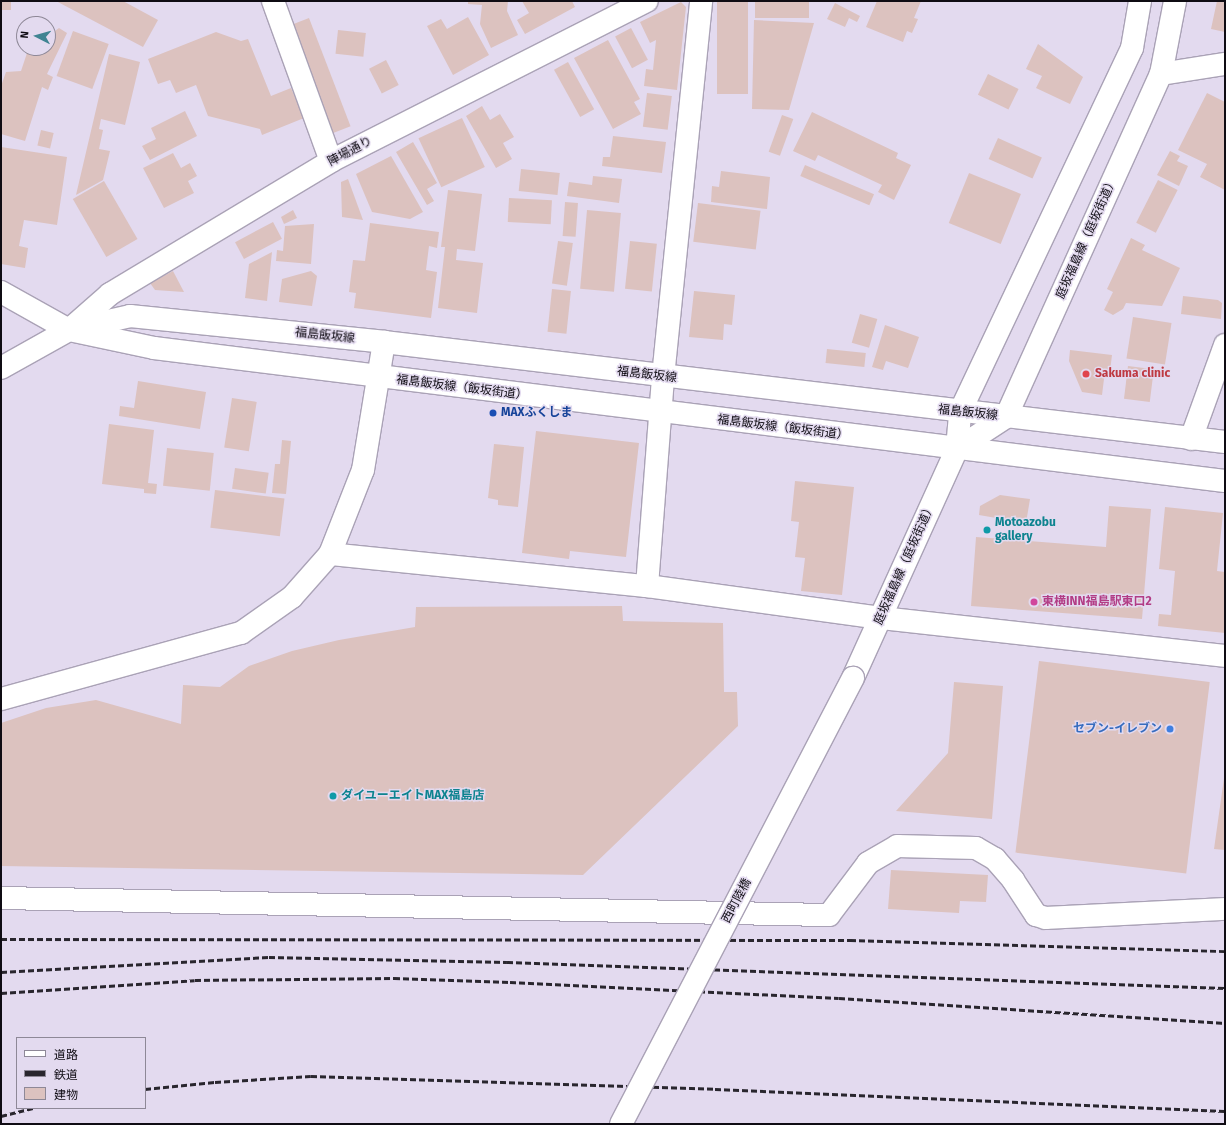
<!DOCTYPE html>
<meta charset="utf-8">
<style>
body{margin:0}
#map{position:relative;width:1226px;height:1125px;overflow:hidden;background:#e3daef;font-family:"Fira Sans","Noto Sans JP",sans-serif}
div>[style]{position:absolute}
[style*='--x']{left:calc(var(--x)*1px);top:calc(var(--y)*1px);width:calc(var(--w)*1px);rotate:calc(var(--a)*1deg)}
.building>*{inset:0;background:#dcc2bf;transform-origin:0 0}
.roads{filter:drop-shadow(1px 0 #aaa2b6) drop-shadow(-1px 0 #aaa2b6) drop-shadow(0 1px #aaa2b6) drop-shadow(0 -1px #aaa2b6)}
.minor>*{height:22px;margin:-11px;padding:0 11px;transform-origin:11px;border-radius:11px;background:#fff}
.major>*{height:22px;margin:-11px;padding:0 11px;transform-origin:11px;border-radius:11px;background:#fff}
.rail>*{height:3px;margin-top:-1.5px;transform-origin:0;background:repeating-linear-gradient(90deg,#29262e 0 6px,transparent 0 9px)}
.bridges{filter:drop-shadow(1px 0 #aaa2b6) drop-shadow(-1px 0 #aaa2b6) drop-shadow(0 1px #aaa2b6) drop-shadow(0 -1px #aaa2b6)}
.major-bridge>*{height:22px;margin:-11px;padding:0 11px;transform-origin:11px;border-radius:11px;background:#fff}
.dots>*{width:11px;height:11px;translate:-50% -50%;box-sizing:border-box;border:2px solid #e3daef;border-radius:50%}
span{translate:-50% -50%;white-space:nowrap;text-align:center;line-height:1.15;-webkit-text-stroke:3px #e3daef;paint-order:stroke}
.street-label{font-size:12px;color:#0f0c13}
.health-label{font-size:12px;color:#be3a42;font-weight:700}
.left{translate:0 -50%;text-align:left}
.transit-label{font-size:12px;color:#164399;font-weight:700}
.culture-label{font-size:12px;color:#0d838f;font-weight:700}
.hotel-label{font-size:12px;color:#b23c85;font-weight:700}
.shop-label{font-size:12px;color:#366cbe;font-weight:700}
.right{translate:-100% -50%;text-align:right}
.frame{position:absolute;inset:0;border:2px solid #0f0c13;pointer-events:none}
.legend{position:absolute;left:16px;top:1037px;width:130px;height:72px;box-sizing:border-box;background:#e3daef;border:1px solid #8e8897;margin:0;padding:5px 7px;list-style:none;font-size:12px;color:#0f0c13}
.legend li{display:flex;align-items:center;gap:8px;height:20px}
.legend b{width:20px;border:1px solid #8e8897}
.north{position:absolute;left:16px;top:16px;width:40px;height:40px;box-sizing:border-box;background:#e3daef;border:1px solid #8e8897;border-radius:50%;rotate:276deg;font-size:11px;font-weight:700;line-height:16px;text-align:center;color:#0f0c13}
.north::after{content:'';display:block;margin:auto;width:14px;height:18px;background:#408492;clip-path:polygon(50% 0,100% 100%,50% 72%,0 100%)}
</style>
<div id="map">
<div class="building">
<div style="left:1px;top:1px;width:10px;height:9px"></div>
<div style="clip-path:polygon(56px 1px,123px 1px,158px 20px,143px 47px)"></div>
<div style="clip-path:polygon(468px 1px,508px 1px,507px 11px,518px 35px,491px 48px,480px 24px,482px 5px,468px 4px)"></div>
<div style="clip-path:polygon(522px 1px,572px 1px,575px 7px,525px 34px,517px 20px,529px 13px)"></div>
<div style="left:717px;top:1px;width:31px;height:93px"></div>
<div style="left:755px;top:1px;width:54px;height:17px"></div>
<div style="clip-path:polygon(877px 1px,921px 1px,914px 18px,918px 19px,912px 33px,907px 31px,903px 42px,866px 27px)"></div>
<div style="clip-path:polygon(1217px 1px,1225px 1px,1225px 32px,1211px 29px)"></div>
<div style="clip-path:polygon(681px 2px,686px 7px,677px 90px,644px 86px,646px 69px,653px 70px,656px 40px,650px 43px,640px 22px)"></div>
<div style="clip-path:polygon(835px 3px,860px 16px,857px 22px,849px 18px,845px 27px,827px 19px)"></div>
<div style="clip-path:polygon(468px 17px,489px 55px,453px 75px,427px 26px,441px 19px,447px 29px)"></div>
<div style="left:309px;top:18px;width:116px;height:20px;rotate:69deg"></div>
<div style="clip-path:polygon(754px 20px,814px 23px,789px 110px,752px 109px)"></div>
<div style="clip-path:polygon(59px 28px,67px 33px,47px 74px,53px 77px,48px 90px,42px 87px,25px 141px,1px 134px,1px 86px,6px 72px,21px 71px,28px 50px,48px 48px,48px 36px)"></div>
<div style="left:631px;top:28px;width:36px;height:18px;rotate:62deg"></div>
<div style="left:338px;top:30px;width:28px;height:24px;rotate:6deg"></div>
<div style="left:73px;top:31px;width:38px;height:48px;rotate:20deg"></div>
<div style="clip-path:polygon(216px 32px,241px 41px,248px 39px,271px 96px,291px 88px,304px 118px,262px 135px,260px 129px,208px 116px,196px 85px,176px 93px,170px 80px,158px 84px,148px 59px)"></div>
<div style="clip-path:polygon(608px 40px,640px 99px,634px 102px,641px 114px,613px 129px,574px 58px)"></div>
<div style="clip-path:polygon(1038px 44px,1083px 77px,1070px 104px,1036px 88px,1042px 76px,1026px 69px)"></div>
<div style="clip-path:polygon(109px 54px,140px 62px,125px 125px,101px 119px,99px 129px,103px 130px,99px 149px,110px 151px,103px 180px,76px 195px)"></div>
<div style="left:386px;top:60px;width:28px;height:19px;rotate:63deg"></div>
<div style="left:568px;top:62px;width:54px;height:16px;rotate:61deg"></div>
<div style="left:988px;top:74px;width:34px;height:23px;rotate:26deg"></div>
<div style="left:647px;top:93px;width:25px;height:34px;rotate:7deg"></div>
<div style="clip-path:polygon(1207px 93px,1225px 102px,1225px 190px,1200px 177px,1207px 164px,1178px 150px)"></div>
<div style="clip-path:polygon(482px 106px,490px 120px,500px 114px,514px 137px,503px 143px,512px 159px,496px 168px,466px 116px)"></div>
<div style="clip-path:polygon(185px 111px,197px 136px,150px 160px,142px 146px,156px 139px,151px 128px)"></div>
<div style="clip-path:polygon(812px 112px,898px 153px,896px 158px,911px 165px,894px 200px,878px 192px,882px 185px,818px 155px,815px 161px,793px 151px)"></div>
<div style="left:782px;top:115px;width:12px;height:39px;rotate:20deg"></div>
<div style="left:462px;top:118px;width:54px;height:48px;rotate:65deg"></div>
<div style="left:41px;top:130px;width:13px;height:16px;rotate:13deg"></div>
<div style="clip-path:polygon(613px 136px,666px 142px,662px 173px,602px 166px,603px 157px,610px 157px)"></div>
<div style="left:998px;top:138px;width:48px;height:23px;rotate:24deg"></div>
<div style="clip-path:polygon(413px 142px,437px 183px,427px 189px,434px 201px,427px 205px,396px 152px)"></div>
<div style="clip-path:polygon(1px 147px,67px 157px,57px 225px,24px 220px,19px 246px,28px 248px,25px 268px,1px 264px)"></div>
<div style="clip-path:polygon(1170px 151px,1180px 156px,1177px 161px,1188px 166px,1179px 186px,1157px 175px)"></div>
<div style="clip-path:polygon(173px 153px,181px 168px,190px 163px,197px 176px,188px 181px,194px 193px,164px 208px,143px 168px)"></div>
<div style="clip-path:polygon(391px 156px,423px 212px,410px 219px,372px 212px,356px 174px)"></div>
<div style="left:805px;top:165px;width:75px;height:12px;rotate:23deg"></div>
<div style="left:521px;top:169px;width:39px;height:22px;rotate:6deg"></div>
<div style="clip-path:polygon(721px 171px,770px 177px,767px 209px,711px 202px,712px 186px,719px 187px)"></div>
<div style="left:969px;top:173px;width:56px;height:54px;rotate:22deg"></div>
<div style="clip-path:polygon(593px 176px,622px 179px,619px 203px,567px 196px,569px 182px,592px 185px)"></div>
<div style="clip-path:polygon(348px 179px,363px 220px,342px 217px,341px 182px)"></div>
<div style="left:1158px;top:180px;width:22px;height:48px;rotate:27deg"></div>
<div style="left:104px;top:181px;width:67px;height:36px;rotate:60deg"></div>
<div style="clip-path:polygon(448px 190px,482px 194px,475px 251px,457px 249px,456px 260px,483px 263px,477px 313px,438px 308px,445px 247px,441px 247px)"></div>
<div style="left:509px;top:198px;width:43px;height:24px;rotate:3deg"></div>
<div style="left:565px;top:202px;width:13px;height:34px;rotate:4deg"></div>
<div style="left:698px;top:203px;width:63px;height:39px;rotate:7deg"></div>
<div style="clip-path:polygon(293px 210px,297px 218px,284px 224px,281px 217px)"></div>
<div style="left:587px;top:210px;width:34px;height:79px;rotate:5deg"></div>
<div style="left:273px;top:222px;width:19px;height:43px;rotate:62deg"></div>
<div style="clip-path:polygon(370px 223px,439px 232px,437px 248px,429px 246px,426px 270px,437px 272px,431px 318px,354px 308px,356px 293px,349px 292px,353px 260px,365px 261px)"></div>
<div style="clip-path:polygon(314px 224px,311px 264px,276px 261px,277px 250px,283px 251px,285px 226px)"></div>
<div style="clip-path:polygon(1131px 238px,1145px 245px,1142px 250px,1180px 268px,1162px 306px,1126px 303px,1123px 309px,1113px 315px,1104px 310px,1113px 292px,1107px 289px)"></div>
<div style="left:558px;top:241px;width:15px;height:43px;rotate:8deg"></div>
<div style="left:630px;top:241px;width:27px;height:48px;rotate:6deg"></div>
<div style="clip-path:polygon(272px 252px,267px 301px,245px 298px,249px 264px)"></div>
<div style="clip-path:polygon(173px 271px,184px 292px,155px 290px,150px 283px)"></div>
<div style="clip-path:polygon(311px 271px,317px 276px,312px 306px,279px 302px,282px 279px)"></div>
<div style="left:552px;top:289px;width:19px;height:43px;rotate:6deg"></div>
<div style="clip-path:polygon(694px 291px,735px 295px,732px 325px,724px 324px,723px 340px,689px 337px)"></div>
<div style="clip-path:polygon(1183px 296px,1218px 300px,1222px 303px,1221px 319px,1181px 314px)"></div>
<div style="left:860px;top:314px;width:18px;height:30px;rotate:16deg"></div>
<div style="left:1133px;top:317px;width:39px;height:42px;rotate:9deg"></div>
<div style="clip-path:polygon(885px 325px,919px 337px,908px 368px,886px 361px,883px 370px,872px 367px)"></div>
<div style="left:827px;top:349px;width:39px;height:14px;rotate:6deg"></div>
<div style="clip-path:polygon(1070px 350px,1112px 355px,1110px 371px,1105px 371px,1102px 395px,1082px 392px,1069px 361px)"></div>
<div style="left:1128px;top:366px;width:26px;height:33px;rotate:7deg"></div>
<div style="clip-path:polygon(138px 381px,206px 392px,200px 429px,119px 416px,120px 406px,134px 408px)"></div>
<div style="left:232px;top:398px;width:25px;height:50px;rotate:9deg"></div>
<div style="clip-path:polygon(109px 424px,154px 430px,148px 483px,157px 484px,156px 494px,144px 493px,144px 489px,102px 484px)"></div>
<div style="clip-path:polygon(536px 431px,639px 443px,626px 557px,570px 551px,569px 559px,522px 553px)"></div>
<div style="clip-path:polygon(282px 440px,291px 441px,286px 494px,272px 493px,275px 464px,280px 464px)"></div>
<div style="clip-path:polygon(494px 444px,524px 447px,518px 507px,498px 505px,498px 500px,488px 498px)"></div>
<div style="left:167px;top:448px;width:47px;height:38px;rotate:6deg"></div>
<div style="left:235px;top:468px;width:34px;height:21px;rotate:8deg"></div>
<div style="clip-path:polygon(795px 481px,854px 487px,842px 595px,801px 591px,805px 558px,795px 557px,799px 522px,791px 521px)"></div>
<div style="left:215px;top:490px;width:70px;height:38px;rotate:7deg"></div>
<div style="clip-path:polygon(1000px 495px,1030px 499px,1026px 523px,979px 515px,980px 506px)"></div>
<div style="clip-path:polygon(1109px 506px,1151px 509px,1142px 619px,971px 606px,976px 537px,1106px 547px)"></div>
<div style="clip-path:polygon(1165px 507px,1223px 513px,1217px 571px,1225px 572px,1225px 633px,1158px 626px,1159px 614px,1171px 615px,1175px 571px,1159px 569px)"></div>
<div style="clip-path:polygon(622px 606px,623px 621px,723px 623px,724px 692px,737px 692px,738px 726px,583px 875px,1px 866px,1px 723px,46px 708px,96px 700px,181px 724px,183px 685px,220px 687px,249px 666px,292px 651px,339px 640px,415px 627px,416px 607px)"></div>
<div style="left:1039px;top:661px;width:172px;height:193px;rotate:7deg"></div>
<div style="clip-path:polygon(954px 682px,1003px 686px,992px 819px,896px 811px,948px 753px)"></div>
<div style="clip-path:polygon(1225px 771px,1225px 850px,1214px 849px)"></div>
<div style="clip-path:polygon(891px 870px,988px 875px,986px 902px,960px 901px,959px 913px,888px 909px)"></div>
</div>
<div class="roads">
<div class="minor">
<div style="--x:273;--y:1;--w:170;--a:70.1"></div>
<div style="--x:1161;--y:74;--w:65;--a:-8.9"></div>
<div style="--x:1;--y:292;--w:78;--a:29.2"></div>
<div style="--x:69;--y:330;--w:55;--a:-41.3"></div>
<div style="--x:110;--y:294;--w:258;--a:-31"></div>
<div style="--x:331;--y:161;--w:354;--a:-26.9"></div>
<div style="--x:1191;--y:439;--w:100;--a:-70.1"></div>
<div style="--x:330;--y:554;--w:319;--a:5.8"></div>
<div style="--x:647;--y:586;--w:236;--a:7.8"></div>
<div style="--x:881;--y:618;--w:346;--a:6.3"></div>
<div style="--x:647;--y:586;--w:210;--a:-85.6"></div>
<div style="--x:663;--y:377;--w:378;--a:-84.2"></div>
<div style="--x:1;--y:699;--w:249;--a:-15.4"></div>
<div style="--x:241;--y:633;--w:62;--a:-35.2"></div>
<div style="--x:292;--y:597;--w:57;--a:-48.5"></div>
<div style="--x:330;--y:554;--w:90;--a:-68.6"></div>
<div style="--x:363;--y:470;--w:130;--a:-80.7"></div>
<div style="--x:1;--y:898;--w:828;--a:1.18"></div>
<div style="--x:829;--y:915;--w:65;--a:-53.1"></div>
<div style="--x:868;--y:863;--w:34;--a:-30"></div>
<div style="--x:897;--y:846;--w:79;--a:1.5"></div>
<div style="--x:976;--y:848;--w:22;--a:30"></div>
<div style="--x:995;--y:859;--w:28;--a:49"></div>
<div style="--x:1013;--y:880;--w:42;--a:56.7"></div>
<div style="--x:1036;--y:915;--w:10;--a:17"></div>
<div style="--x:1046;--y:918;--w:179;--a:-2.9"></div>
</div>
<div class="major">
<div style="--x:74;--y:331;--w:82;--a:12"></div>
<div style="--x:154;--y:348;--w:1079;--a:7.08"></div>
<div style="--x:1;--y:368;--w:78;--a:-29.2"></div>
<div style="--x:69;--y:330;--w:63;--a:-12.9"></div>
<div style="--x:130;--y:316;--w:255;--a:5.8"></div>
<div style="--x:384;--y:342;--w:847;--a:6.78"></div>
<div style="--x:957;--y:449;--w:59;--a:-33.1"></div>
<div style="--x:1006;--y:417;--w:376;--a:-65.7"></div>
<div style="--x:1161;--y:74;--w:74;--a:-79.1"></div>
<div style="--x:853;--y:678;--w:252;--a:-65.6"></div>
<div style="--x:957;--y:449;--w:37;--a:-85"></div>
<div style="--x:960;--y:412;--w:403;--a:-64.7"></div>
<div style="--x:1132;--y:48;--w:48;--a:-80.3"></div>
</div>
</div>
<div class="rail">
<div style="--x:1;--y:939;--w:849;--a:0.07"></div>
<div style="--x:850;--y:940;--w:375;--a:1.7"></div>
<div style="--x:1;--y:972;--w:268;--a:-3.2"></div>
<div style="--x:269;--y:957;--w:238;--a:1.2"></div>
<div style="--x:507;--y:962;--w:718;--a:2.07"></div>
<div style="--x:1;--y:993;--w:194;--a:-3.8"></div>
<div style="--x:195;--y:980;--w:199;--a:-0.6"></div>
<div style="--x:394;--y:978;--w:116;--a:2"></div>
<div style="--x:510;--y:982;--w:329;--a:2.8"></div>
<div style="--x:839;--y:998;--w:387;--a:3.7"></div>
<div style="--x:145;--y:1089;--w:70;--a:-5.7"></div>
<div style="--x:215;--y:1082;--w:96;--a:-3.6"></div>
<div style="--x:311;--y:1076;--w:404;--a:1.8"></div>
<div style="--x:715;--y:1089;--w:510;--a:2.47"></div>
<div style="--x:1;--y:1116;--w:34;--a:-14"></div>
</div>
<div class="bridges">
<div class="major-bridge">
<div style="--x:621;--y:1124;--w:503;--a:-62.52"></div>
</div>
</div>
<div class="dots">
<div style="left:1086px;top:374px;background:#e0444e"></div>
<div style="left:493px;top:413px;background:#1a4fb4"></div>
<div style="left:987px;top:530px;background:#0f9aa8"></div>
<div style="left:1034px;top:602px;background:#d1479c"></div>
<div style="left:1170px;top:729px;background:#3f7fe0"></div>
<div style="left:333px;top:796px;background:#0f9aa8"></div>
</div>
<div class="street-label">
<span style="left:350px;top:152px;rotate:-28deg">陣場通り</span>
<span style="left:1087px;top:238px;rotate:-66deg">庭坂福島線（庭坂街道）</span>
<span style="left:325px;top:336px;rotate:6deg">福島飯坂線</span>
<span style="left:647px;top:375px;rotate:7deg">福島飯坂線</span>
<span style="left:462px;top:388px;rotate:7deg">福島飯坂線（飯坂街道）</span>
<span style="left:968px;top:413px;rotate:6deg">福島飯坂線</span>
<span style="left:783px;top:428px;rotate:7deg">福島飯坂線（飯坂街道）</span>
<span style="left:905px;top:564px;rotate:-66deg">庭坂福島線（庭坂街道）</span>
<span style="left:737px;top:901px;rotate:-62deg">西町陸橋</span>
</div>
<div class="health-label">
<span class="left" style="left:1095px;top:374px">Sakuma clinic</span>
</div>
<div class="transit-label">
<span class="left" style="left:501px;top:413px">MAXふくしま</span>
</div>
<div class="culture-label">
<span class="left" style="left:995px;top:530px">Motoazobu<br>gallery</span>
<span class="left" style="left:341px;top:796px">ダイユーエイトMAX福島店</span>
</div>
<div class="hotel-label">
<span class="left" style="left:1042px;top:602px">東横INN福島駅東口2</span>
</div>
<div class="shop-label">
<span class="right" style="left:1162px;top:729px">セブン-イレブン</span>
</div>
<div class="frame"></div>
<ul class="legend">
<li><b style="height:5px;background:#fff"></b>道路</li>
<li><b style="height:5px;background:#29262e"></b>鉄道</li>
<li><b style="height:11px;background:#dcc2bf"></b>建物</li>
</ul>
<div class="north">N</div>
</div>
